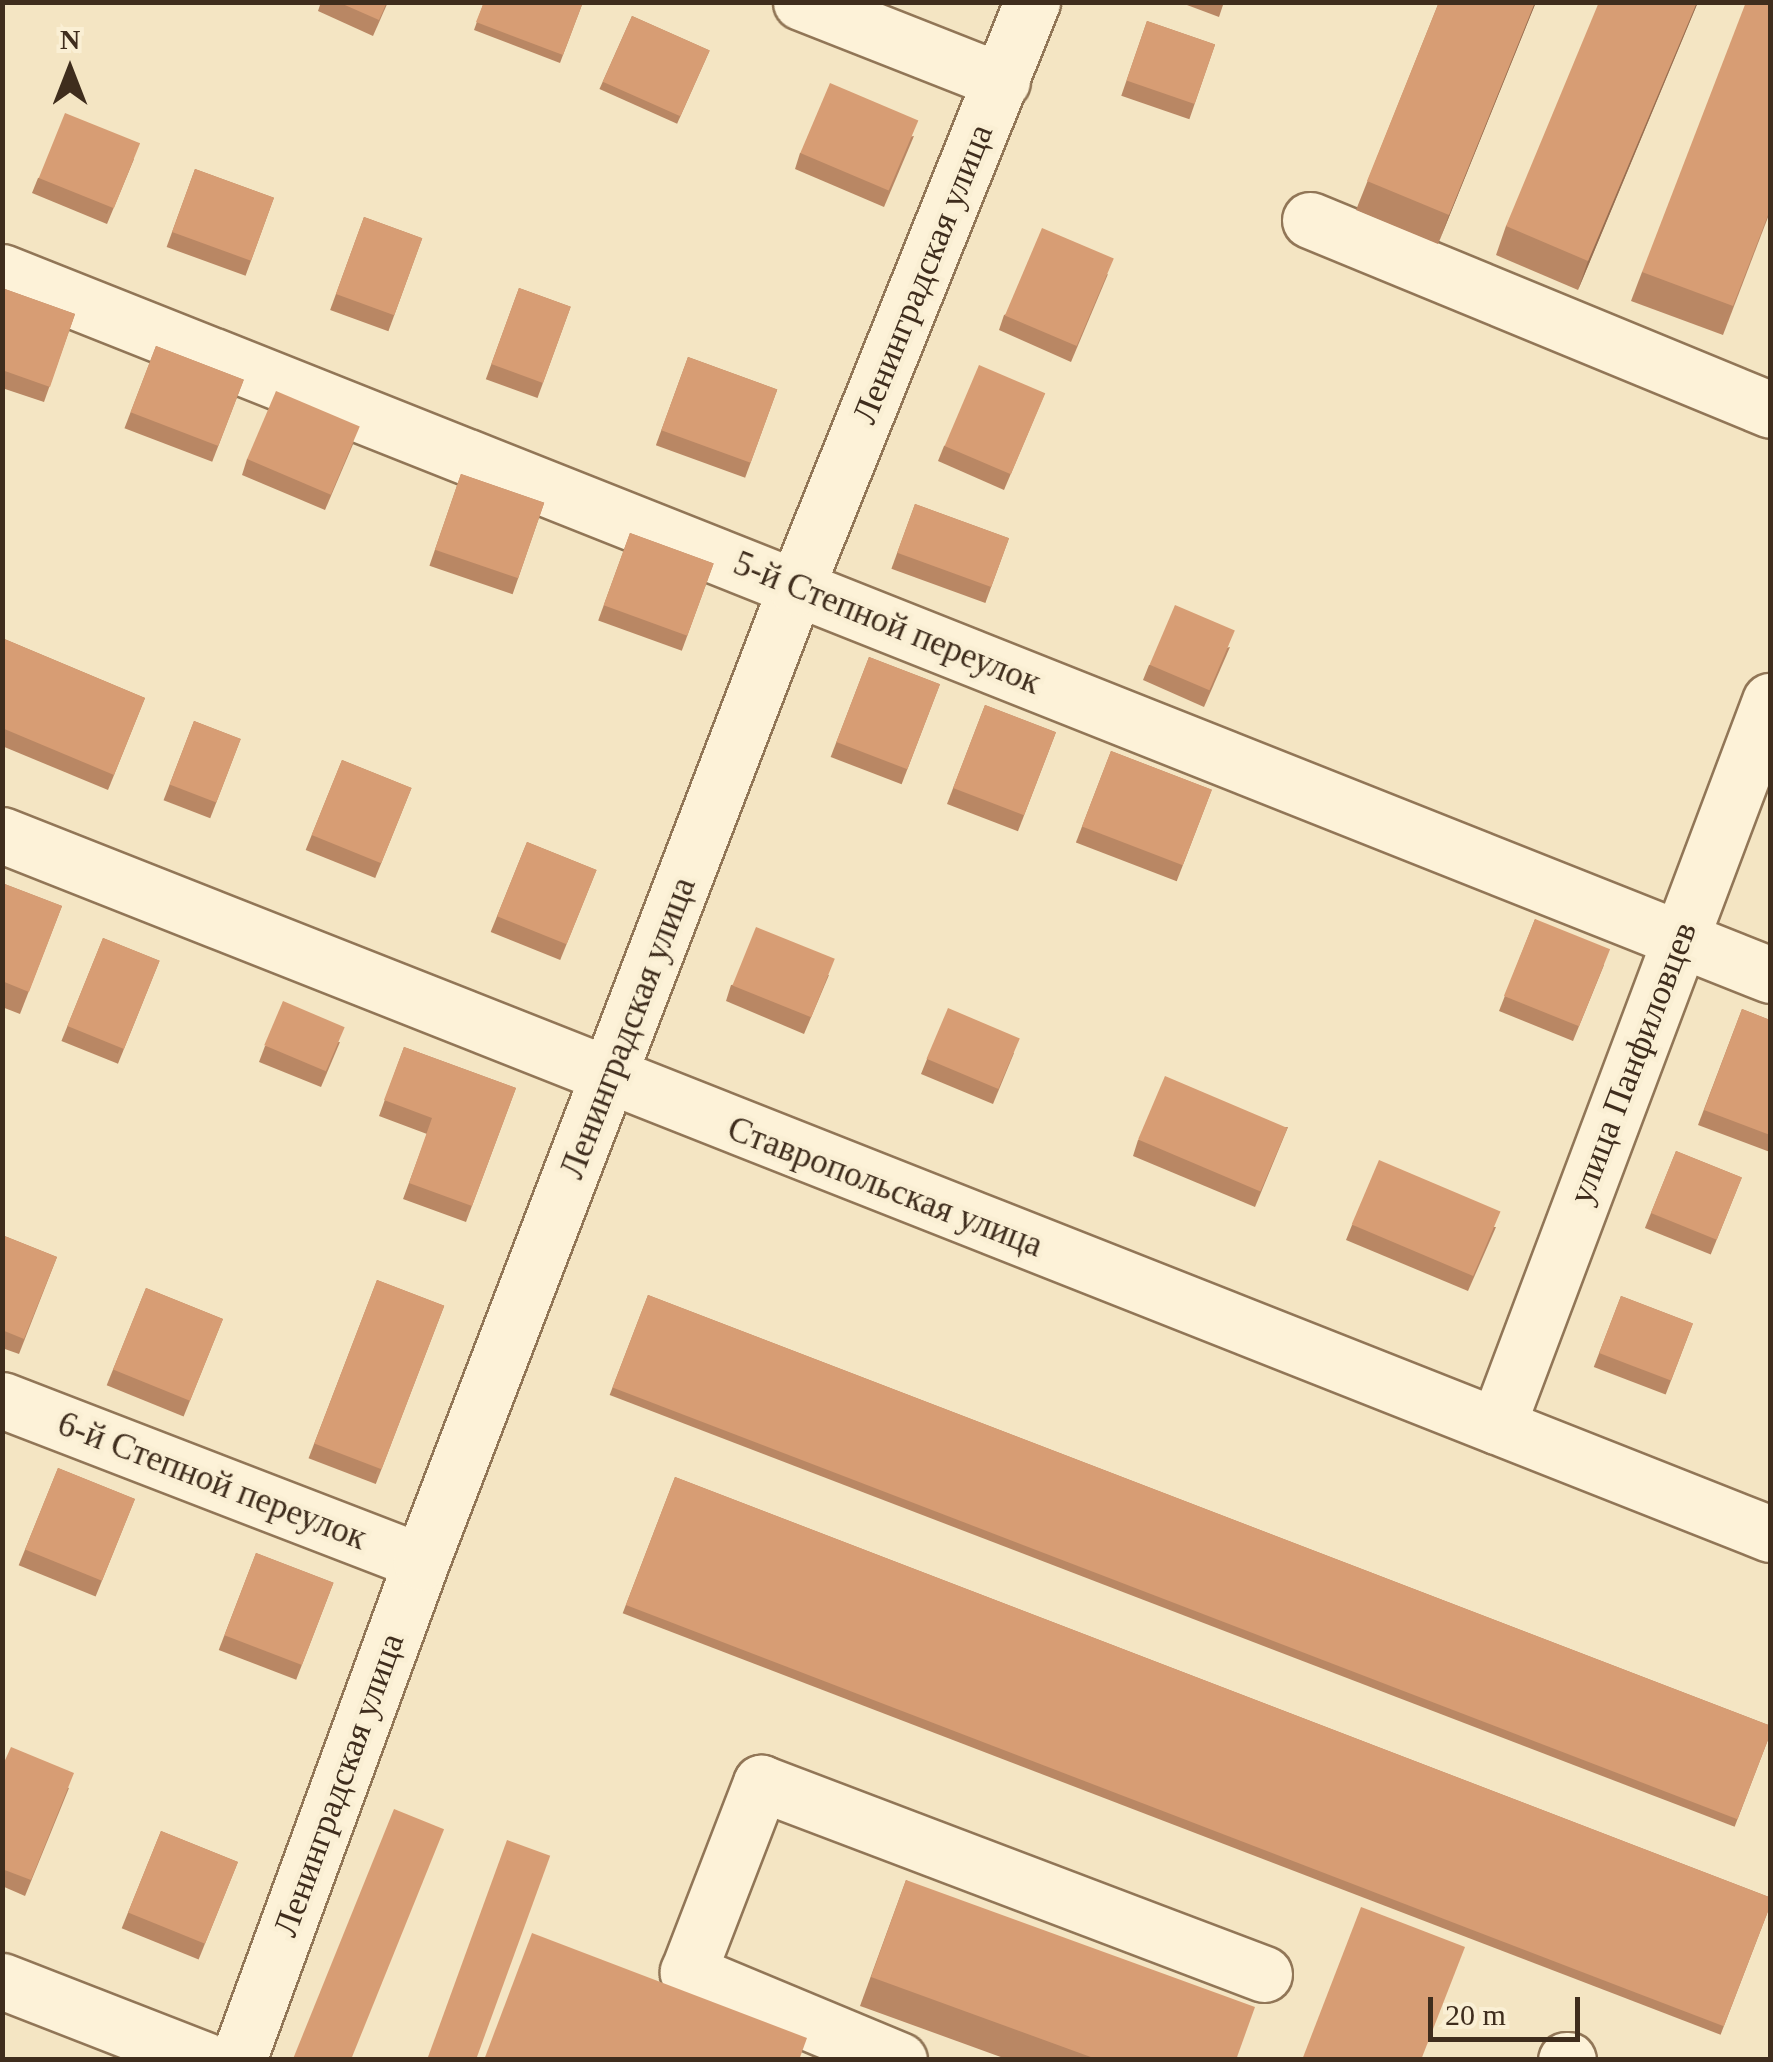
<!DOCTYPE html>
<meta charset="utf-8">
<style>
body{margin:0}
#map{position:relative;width:1773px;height:2062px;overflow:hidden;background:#f4e5c3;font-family:"Times New Roman",serif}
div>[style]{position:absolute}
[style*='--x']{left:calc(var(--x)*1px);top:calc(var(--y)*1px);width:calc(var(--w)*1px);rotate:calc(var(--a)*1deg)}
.roads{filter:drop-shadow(2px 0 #917657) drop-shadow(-2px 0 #917657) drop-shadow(0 2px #917657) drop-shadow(0 -2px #917657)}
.minor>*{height:55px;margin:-27.5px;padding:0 27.5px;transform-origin:27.5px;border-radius:27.5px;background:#fdf2d8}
.wall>*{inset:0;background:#b98764;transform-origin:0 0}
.shaded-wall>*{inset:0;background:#966e51}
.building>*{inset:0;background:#d79d74;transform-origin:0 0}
span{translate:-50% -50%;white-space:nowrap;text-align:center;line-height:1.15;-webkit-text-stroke:9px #faefd4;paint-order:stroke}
.street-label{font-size:35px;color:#3f2d1d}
.frame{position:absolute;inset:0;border:5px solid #3f2d1d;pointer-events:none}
.north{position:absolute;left:20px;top:20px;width:100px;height:100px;-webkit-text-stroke:8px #faefd4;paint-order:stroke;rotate:0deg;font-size:28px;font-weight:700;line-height:40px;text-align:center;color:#3f2d1d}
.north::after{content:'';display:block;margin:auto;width:35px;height:45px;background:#3f2d1d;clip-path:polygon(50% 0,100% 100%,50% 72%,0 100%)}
.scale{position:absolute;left:1428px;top:1997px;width:152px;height:45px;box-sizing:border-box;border:5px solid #3f2d1d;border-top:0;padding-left:12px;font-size:30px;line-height:35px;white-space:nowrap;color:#3f2d1d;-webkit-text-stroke:8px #faefd4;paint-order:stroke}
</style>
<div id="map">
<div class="roads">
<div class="minor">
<div style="--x:801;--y:2;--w:216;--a:21.5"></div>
<div style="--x:1310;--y:220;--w:498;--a:22.4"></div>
<div style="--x:2;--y:272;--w:1903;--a:21.68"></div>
<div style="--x:2;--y:835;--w:1901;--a:21.57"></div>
<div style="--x:2;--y:1400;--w:449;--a:21.1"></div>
<div style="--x:1497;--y:1426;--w:775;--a:-69.37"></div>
<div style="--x:2;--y:1981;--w:218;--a:21.3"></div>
<div style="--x:238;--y:2060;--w:531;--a:-69.82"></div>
<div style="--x:421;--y:1562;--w:1045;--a:-68.96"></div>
<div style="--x:796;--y:587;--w:631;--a:-68.03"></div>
<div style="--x:899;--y:2060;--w:229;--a:-157.4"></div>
<div style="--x:688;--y:1972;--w:203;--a:-68.9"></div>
<div style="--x:761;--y:1783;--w:538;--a:20.79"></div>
<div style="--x:1566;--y:2060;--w:2;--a:0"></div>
</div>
</div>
<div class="wall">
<div style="clip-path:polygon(321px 2px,388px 2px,373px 36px,318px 11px)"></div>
<div style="clip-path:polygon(484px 2px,583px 2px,560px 63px,474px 30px)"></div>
<div style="clip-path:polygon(1179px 2px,1224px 2px,1219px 17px)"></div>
<div style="clip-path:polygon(1439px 2px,1536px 2px,1438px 244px,1356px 210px)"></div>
<div style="clip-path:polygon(1698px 2px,1578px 290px,1496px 255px,1506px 226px)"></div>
<div style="left:632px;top:16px;width:85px;height:80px;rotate:24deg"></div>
<div style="left:1147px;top:21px;width:72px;height:79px;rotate:19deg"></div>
<div style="clip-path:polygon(914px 136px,884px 207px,795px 169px,800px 153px)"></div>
<div style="clip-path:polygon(134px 159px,107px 224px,32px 193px,38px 178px)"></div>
<div style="left:195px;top:169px;width:84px;height:83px;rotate:20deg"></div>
<div style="clip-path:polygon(1770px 212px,1723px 335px,1631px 301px,1642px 272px)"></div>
<div style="left:364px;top:217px;width:62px;height:99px;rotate:20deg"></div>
<div style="clip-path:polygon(1108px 274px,1071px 362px,999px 330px,1004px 315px)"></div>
<div style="clip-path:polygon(2px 288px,75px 314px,44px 402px,2px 388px)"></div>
<div style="left:519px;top:288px;width:55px;height:97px;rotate:20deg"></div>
<div style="left:156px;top:346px;width:94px;height:88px;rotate:21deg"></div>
<div style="left:688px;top:357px;width:95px;height:94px;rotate:20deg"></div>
<div style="clip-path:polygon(1045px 393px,1004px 490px,938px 461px,944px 446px)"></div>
<div style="clip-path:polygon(354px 442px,325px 510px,242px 475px,247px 459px)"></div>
<div style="left:461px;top:474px;width:88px;height:97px;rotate:19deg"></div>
<div style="left:915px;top:504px;width:100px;height:69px;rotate:20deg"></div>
<div style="left:630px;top:533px;width:89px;height:93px;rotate:20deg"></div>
<div style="clip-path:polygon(2px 638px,145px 698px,108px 790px,2px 746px)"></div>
<div style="clip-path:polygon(1230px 647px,1204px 707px,1143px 680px,1149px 665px)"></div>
<div style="left:869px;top:657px;width:76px;height:107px;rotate:21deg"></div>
<div style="left:985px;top:705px;width:76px;height:106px;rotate:21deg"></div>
<div style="left:194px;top:721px;width:50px;height:85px;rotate:21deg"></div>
<div style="left:1111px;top:751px;width:108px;height:98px;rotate:21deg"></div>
<div style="left:342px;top:760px;width:75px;height:97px;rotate:22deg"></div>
<div style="left:527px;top:842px;width:75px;height:97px;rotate:22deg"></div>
<div style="clip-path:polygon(2px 883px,62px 906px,20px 1014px,2px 1007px)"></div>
<div style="clip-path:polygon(1535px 919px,1604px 965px,1573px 1041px,1499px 1011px)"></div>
<div style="left:103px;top:938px;width:61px;height:111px;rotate:22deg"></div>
<div style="clip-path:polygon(829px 975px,804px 1034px,726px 1001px,731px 985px)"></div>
<div style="clip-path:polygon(1742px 1009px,1770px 1020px,1770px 1152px,1698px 1125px)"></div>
<div style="clip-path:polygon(340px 1042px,321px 1087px,259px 1062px,265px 1046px)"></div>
<div style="clip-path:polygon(404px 1047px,516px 1088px,466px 1222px,403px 1199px,427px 1134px,379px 1116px)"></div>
<div style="clip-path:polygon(1014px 1053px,993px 1104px,921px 1074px,927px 1059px)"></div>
<div style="clip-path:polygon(1288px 1127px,1255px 1207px,1133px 1156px,1138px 1140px)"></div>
<div style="left:1676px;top:1151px;width:71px;height:83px;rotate:22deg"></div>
<div style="clip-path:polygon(1352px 1225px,1496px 1227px,1468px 1291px,1346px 1240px)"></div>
<div style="clip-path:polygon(2px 1235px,57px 1257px,19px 1354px,2px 1348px)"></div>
<div style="left:377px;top:1280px;width:72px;height:191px;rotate:21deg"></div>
<div style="left:146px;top:1288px;width:83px;height:105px;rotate:22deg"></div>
<div style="left:648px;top:1295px;width:1205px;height:107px;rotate:21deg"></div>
<div style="left:1621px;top:1296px;width:77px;height:76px;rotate:21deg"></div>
<div style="left:58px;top:1468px;width:83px;height:105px;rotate:22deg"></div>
<div style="left:675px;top:1477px;width:1176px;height:146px;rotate:21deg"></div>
<div style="left:256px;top:1553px;width:83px;height:104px;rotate:21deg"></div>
<div style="clip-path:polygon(2px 1767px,69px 1788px,25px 1896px,2px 1886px)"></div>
<div style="left:161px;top:1831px;width:83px;height:105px;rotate:22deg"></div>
<div style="clip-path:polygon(906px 1880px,1236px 2060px,1009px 2060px,860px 2006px)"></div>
</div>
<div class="shaded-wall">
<div style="clip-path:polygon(1535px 2px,1536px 2px,1438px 244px,1449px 215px)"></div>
<div style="clip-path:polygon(1697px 2px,1698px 2px,1578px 290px,1588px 261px)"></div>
</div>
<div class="building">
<div style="clip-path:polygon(338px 2px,387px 2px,379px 20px)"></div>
<div style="clip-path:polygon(484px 2px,583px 2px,563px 55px,476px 22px)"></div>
<div style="clip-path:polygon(1439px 2px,1535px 2px,1449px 215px,1367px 181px)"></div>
<div style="clip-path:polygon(1599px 2px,1697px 2px,1588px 261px,1506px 226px)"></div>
<div style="clip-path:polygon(1746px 2px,1770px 2px,1770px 210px,1733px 306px,1642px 272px)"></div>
<div style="left:632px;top:16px;width:85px;height:72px;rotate:24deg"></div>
<div style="left:1147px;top:21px;width:72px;height:63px;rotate:19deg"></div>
<div style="left:830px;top:83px;width:96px;height:76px;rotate:23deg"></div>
<div style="left:65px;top:113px;width:81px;height:70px;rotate:22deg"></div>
<div style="left:195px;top:169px;width:84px;height:67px;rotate:20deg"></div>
<div style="left:364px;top:217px;width:62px;height:82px;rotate:20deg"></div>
<div style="left:1042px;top:228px;width:78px;height:95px;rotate:23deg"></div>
<div style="clip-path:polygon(2px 288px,75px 314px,50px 387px,2px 370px)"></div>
<div style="left:519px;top:288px;width:55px;height:81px;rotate:20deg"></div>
<div style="left:156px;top:346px;width:94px;height:71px;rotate:21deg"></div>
<div style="left:688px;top:357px;width:95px;height:78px;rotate:20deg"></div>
<div style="left:979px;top:365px;width:72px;height:88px;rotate:23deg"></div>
<div style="left:276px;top:391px;width:91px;height:74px;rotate:23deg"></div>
<div style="left:461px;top:474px;width:88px;height:80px;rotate:19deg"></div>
<div style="left:915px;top:504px;width:100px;height:52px;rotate:20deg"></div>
<div style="left:630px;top:533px;width:89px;height:77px;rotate:20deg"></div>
<div style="left:1175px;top:605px;width:65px;height:65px;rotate:23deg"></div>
<div style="clip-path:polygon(2px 638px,145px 698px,114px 775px,2px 728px)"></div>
<div style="left:869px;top:657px;width:76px;height:91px;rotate:21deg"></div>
<div style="left:985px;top:705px;width:76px;height:89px;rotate:21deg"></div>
<div style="left:194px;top:721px;width:50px;height:68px;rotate:21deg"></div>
<div style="left:1111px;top:751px;width:108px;height:81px;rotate:21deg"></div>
<div style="left:342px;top:760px;width:75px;height:81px;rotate:22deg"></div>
<div style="left:527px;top:842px;width:75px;height:80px;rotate:22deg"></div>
<div style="clip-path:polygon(2px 883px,62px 906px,29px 992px,2px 981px)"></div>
<div style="left:1535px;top:919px;width:81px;height:83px;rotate:22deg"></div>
<div style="left:756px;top:927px;width:85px;height:63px;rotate:22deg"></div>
<div style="left:103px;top:938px;width:61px;height:95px;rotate:22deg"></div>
<div style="left:283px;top:1001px;width:67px;height:48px;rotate:23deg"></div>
<div style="left:948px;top:1008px;width:78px;height:55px;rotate:23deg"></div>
<div style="clip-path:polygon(1742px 1009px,1770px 1020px,1770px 1135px,1704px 1110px)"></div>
<div style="clip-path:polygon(404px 1047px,516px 1088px,472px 1206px,409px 1183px,432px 1118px,384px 1100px)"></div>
<div style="left:1165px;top:1076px;width:133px;height:69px;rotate:23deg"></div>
<div style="left:1676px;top:1151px;width:71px;height:67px;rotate:22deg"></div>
<div style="left:1379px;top:1160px;width:132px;height:70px;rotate:23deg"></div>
<div style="clip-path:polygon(2px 1235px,57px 1257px,24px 1339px,2px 1330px)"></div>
<div style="left:377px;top:1280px;width:72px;height:175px;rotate:21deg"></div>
<div style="left:146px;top:1288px;width:83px;height:88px;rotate:22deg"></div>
<div style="left:648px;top:1295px;width:1205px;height:99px;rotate:21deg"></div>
<div style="left:1621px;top:1296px;width:77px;height:61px;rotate:21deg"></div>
<div style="left:58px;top:1468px;width:83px;height:88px;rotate:22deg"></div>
<div style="left:675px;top:1477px;width:1176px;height:137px;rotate:21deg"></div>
<div style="left:256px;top:1553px;width:83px;height:88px;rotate:21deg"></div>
<div style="clip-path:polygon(11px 1747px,74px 1773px,31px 1880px,2px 1869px,2px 1767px)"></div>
<div style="left:394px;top:1809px;width:54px;height:268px;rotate:22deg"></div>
<div style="left:161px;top:1831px;width:83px;height:88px;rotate:22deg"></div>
<div style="left:507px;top:1840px;width:46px;height:236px;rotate:20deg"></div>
<div style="clip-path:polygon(906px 1880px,1255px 2007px,1236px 2060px,1099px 2060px,871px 1977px)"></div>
<div style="clip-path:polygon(1361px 1907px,1465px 1947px,1421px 2060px,1302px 2060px)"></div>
<div style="clip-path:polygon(532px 1933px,807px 2038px,799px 2060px,484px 2060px)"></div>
</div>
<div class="street-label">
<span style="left:923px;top:274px;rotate:-68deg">Ленинградская улица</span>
<span style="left:887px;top:623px;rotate:22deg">5-й Степной переулок</span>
<span style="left:628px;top:1028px;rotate:-69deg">Ленинградская улица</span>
<span style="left:1633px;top:1063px;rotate:-69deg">улица Панфиловцев</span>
<span style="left:885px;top:1187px;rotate:21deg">Ставропольская улица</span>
<span style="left:212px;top:1481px;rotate:21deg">6-й Степной переулок</span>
<span style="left:339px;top:1785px;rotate:-70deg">Ленинградская улица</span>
</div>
<div class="frame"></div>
<div class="north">N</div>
<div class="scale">20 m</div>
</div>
